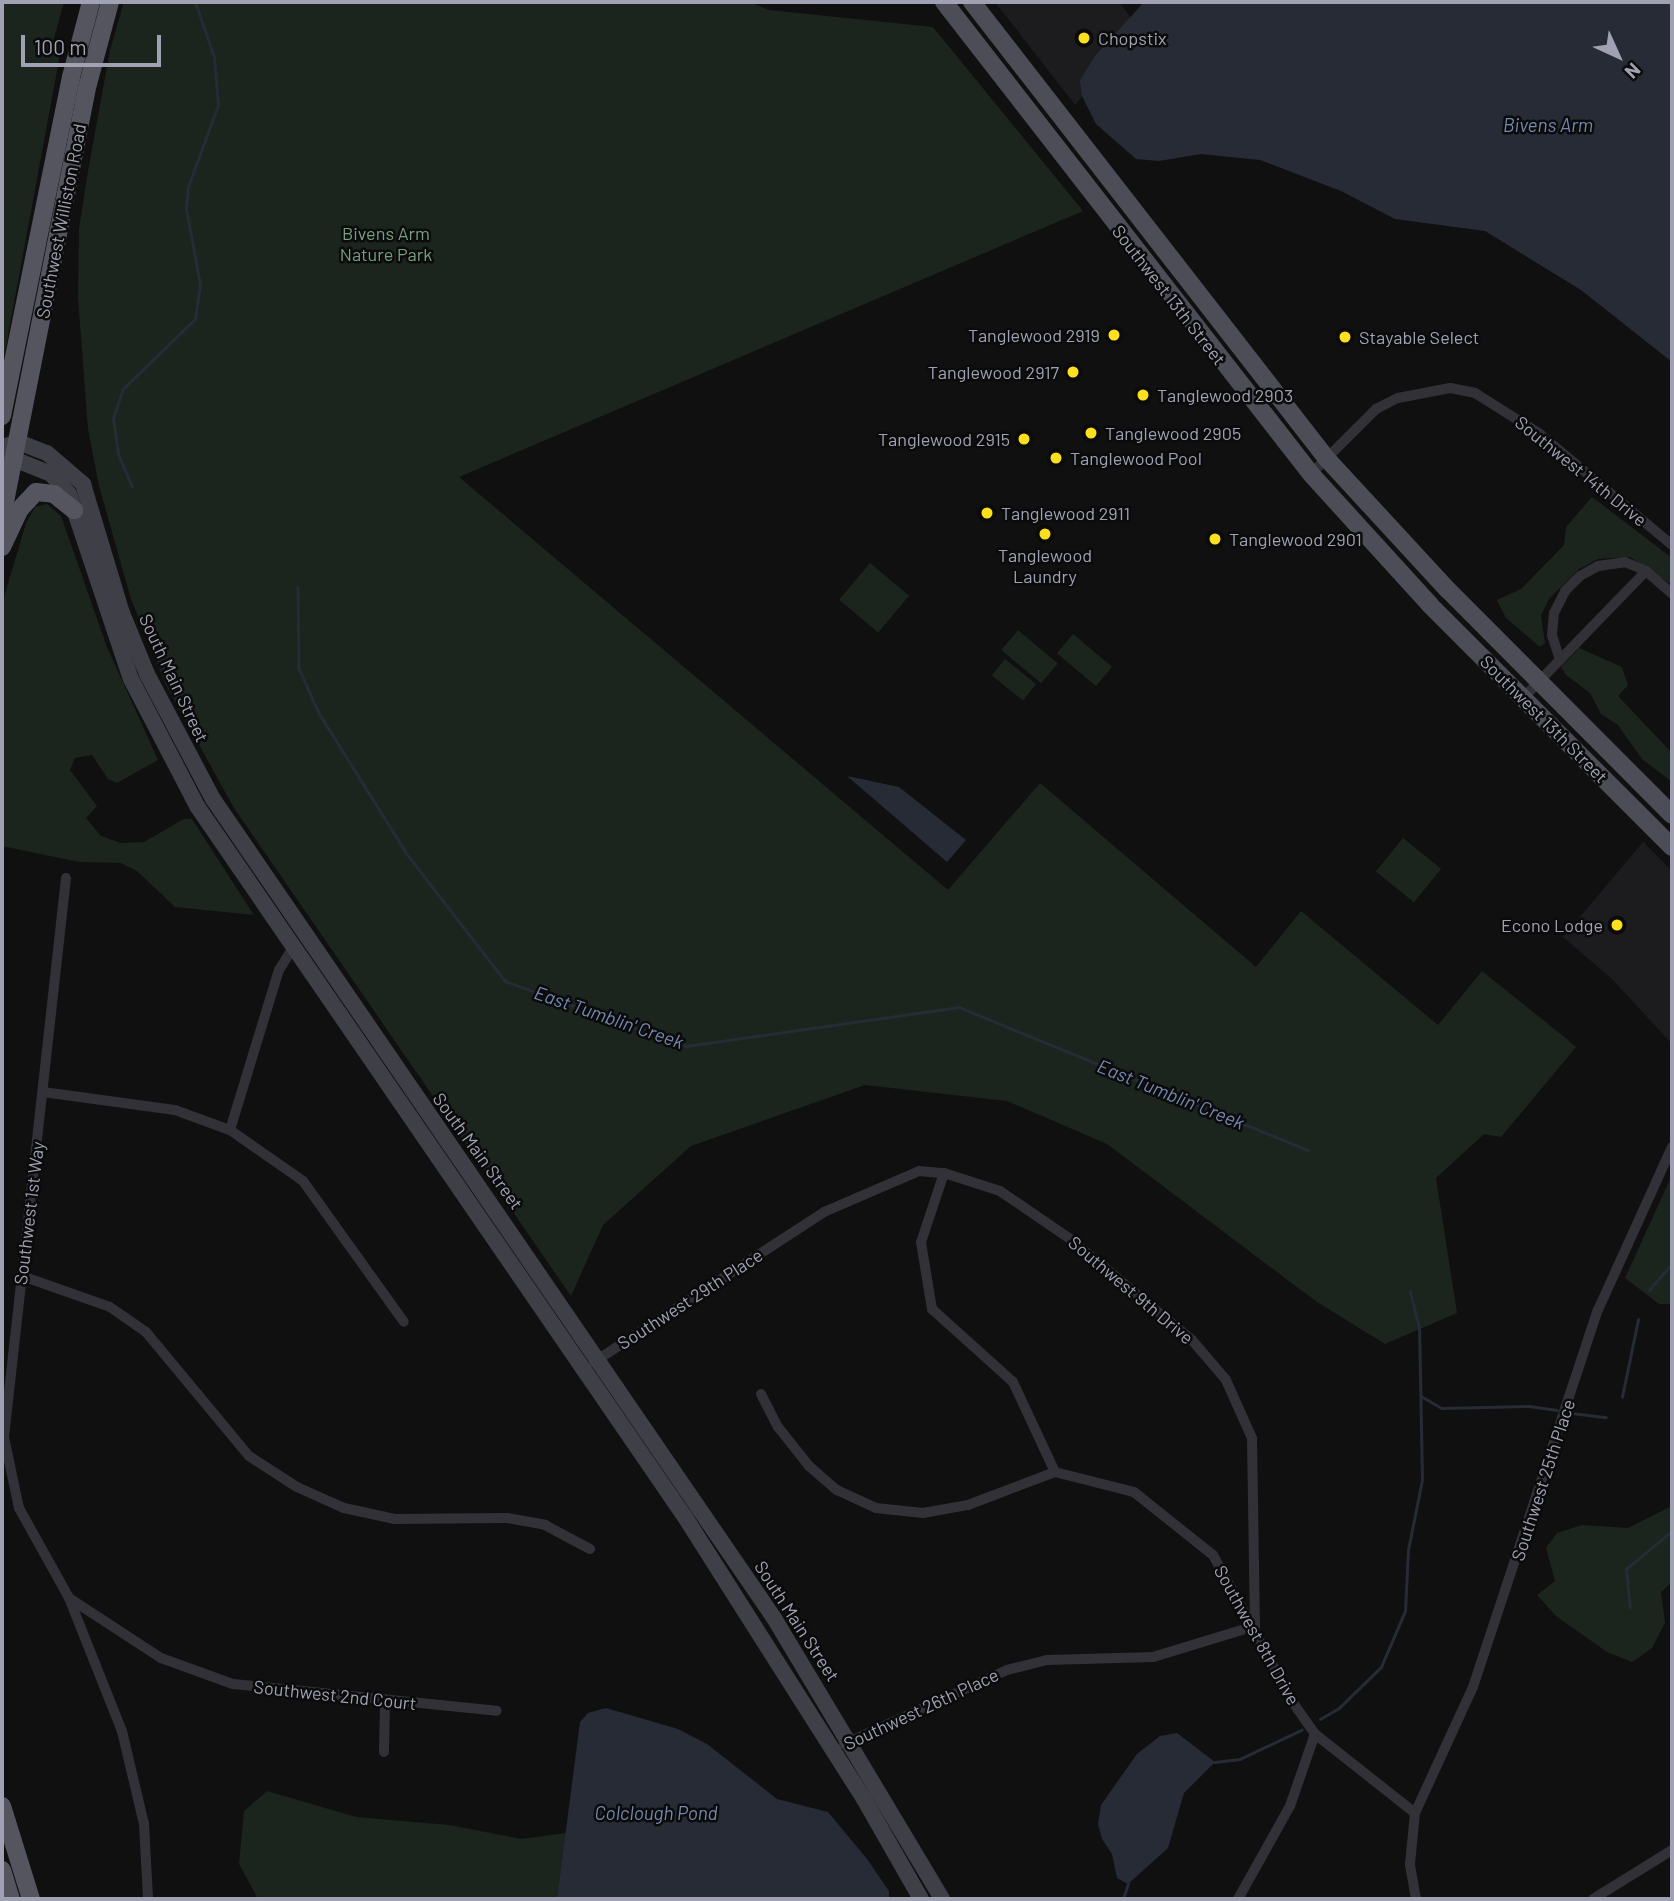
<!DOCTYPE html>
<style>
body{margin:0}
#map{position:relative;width:1674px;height:1901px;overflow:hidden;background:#101011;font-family:Barlow,sans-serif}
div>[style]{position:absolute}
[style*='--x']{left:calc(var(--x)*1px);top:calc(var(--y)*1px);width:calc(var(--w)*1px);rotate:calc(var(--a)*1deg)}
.built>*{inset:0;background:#1c1c1e}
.green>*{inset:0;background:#1c241e;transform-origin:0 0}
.water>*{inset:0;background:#262b35}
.stream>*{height:2.5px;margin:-1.25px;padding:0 1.25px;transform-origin:1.25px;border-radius:1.25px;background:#262b35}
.minor>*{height:10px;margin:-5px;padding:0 5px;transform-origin:5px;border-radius:5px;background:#313137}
.secondary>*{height:16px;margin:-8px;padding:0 8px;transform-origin:8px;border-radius:8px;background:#3f3f47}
.primary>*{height:18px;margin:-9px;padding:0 9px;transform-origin:9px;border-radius:9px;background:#4c4d56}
.trunk>*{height:18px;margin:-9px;padding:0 9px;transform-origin:9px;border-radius:9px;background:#54555f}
.dots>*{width:19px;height:19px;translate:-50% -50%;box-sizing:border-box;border:4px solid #0b0b0c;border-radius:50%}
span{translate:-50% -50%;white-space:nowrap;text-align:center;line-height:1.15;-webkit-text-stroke:5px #0b0b0c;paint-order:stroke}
.poi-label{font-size:18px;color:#a0a2b3}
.left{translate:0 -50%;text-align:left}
.right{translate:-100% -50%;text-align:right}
.street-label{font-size:18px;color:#a0a2b3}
.park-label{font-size:18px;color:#75a081}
.water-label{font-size:19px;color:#7488b1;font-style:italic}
.frame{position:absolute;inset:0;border:4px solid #a0a2b3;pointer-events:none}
.north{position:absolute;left:1583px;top:21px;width:70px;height:70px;-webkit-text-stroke:5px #0b0b0c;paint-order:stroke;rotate:135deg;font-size:19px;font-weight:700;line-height:28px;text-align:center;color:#a0a2b3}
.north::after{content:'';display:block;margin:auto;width:24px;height:32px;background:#a0a2b3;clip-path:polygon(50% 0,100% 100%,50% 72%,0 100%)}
.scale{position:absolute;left:21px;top:35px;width:140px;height:32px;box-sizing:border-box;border:4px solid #a0a2b3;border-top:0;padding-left:9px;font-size:21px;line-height:24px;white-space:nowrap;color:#a0a2b3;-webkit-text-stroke:5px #0b0b0c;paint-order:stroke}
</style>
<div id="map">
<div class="built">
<div style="clip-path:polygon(995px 2px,1119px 2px,1141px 31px,1075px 105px)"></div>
<div style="clip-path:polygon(1643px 842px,1672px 871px,1672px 1044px,1611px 978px,1563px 937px)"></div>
</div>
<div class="green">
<div style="clip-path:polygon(2px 2px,64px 2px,53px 42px,62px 44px,2px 368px)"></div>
<div style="clip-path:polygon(124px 2px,749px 2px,769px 10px,933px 27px,1083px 211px,459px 477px,948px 890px,1040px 783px,1256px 967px,1301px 911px,1438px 1025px,1482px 971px,1563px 1036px,1576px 1047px,1501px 1137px,1484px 1134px,1436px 1178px,1457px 1313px,1385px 1344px,1317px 1302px,1107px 1144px,1007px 1101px,865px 1085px,691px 1146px,603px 1225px,571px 1296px,234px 808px,166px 685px,131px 599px,99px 486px,88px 429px,78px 298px,79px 229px,88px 171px,110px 50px)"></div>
<div style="clip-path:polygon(1592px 497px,1672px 558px,1672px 585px,1630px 557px,1598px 559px,1579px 569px,1549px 599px,1541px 615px,1545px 643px,1540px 647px,1506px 618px,1497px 600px,1521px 589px,1564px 545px,1566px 527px)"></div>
<div style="clip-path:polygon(47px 504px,61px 516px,107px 647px,158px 760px,117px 783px,108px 779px,92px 755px,75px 758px,70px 770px,97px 806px,86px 818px,101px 836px,121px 843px,144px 842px,184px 819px,192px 819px,254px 915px,175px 907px,137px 871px,121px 863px,79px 862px,2px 846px,2px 604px,26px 523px,35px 507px)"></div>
<div style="left:870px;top:563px;width:51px;height:48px;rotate:40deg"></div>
<div style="left:1018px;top:630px;width:52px;height:26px;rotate:40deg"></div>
<div style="left:1073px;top:634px;width:51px;height:25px;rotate:40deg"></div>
<div style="clip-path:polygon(1579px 648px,1622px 667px,1628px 685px,1618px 696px,1672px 753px,1672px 782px,1642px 759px,1618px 725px,1601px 714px,1590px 693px,1566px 675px,1561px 667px)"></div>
<div style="left:1005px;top:659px;width:40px;height:21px;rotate:39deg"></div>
<div style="left:1403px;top:838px;width:49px;height:43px;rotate:39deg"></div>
<div style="clip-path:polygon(1672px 1175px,1672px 1304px,1659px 1304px,1625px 1278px)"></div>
<div style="clip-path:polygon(1672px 1506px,1672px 1582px,1661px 1592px,1665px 1623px,1652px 1648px,1632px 1662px,1607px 1652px,1556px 1616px,1537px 1595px,1555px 1581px,1546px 1548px,1557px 1533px,1582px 1525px,1628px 1528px)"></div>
<div style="clip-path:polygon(267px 1791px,356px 1817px,449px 1825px,521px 1839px,566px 1833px,557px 1899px,258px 1899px,239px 1864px,244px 1811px)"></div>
</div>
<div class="water">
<div style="clip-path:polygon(1144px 2px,1672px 2px,1672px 362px,1581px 290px,1485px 231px,1395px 219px,1341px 191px,1260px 160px,1201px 154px,1159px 161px,1136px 159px,1096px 124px,1082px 96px,1080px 80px,1095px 56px)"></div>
<div style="clip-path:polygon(847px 776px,899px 787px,966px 840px,947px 862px)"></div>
<div style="clip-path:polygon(606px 1708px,678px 1729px,707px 1744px,777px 1799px,828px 1812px,867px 1859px,889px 1891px,889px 1899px,557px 1899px,580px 1722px,588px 1713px)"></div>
<div style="clip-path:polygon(1177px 1733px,1215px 1762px,1184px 1793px,1168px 1848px,1128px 1884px,1117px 1878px,1112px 1854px,1102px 1839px,1098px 1824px,1101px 1805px,1137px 1754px,1160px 1736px)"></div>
</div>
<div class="stream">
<div style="--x:132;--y:487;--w:36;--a:-113"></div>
<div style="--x:118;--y:454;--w:36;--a:-98"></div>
<div style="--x:113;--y:418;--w:31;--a:-71"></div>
<div style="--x:123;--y:389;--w:100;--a:-44.2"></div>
<div style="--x:195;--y:319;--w:34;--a:-82"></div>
<div style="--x:200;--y:285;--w:77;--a:-100.4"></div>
<div style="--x:186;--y:209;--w:22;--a:-85"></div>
<div style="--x:188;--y:187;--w:87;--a:-69.9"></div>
<div style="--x:218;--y:105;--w:48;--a:-94.8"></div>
<div style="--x:214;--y:57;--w:58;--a:-109.1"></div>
<div style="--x:298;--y:587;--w:81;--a:89.3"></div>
<div style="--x:299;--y:668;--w:49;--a:66"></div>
<div style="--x:319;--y:713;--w:166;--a:58"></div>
<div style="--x:407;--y:854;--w:160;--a:52.3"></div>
<div style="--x:505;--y:981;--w:192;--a:19.8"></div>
<div style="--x:686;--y:1046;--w:276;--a:-8.1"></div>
<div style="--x:959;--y:1007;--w:377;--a:22.3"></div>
<div style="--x:1649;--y:1290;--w:35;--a:-49"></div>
<div style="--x:1421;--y:1396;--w:24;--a:30"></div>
<div style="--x:1442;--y:1408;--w:87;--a:-1.3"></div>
<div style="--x:1529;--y:1406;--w:28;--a:8"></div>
<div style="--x:1622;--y:1397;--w:79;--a:-78.3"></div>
<div style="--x:1572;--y:1413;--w:34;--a:7"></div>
<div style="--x:1630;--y:1608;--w:39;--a:-96"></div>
<div style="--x:1626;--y:1569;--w:60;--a:-39.6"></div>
<div style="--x:1320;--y:1719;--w:22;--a:-30"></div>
<div style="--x:1339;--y:1708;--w:59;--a:-44.3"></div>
<div style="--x:1381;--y:1667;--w:61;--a:-66.8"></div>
<div style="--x:1405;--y:1611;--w:61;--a:-87.2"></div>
<div style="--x:1408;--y:1550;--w:71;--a:-78.7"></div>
<div style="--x:1422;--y:1480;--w:152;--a:-91.1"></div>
<div style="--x:1419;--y:1328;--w:37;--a:-104"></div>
<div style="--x:1215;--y:1762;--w:25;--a:-7"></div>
<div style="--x:1240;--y:1759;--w:68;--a:-25.4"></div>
<div style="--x:1123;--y:1899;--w:16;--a:-72"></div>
</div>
<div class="minor">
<div style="--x:1311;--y:474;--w:92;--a:-45"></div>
<div style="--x:1376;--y:409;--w:25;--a:-27"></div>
<div style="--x:1398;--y:398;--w:53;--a:-10.9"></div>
<div style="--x:1450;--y:388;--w:25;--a:11"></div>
<div style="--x:1475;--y:393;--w:77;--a:32.2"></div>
<div style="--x:1540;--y:434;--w:172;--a:40.1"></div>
<div style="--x:1560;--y:660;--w:26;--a:-108"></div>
<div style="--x:1552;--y:635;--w:22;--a:-85"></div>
<div style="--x:1554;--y:613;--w:25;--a:-63"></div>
<div style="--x:1565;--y:591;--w:21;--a:-45"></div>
<div style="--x:1580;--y:576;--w:21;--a:-29"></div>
<div style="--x:1598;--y:566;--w:27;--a:-8"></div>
<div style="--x:1625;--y:562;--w:23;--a:23"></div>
<div style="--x:1646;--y:571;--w:35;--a:41"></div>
<div style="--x:1523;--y:698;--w:177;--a:-45.9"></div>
<div style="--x:66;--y:878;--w:562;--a:96.33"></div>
<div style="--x:4;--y:1437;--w:73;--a:78.1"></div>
<div style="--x:19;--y:1508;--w:103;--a:60.9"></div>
<div style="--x:69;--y:1598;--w:143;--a:68.3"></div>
<div style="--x:122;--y:1731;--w:96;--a:76.7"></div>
<div style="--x:144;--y:1824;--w:75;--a:86.9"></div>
<div style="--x:43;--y:1092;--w:133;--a:7.8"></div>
<div style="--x:175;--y:1110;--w:59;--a:20"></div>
<div style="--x:230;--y:1130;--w:89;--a:34.9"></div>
<div style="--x:303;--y:1181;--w:173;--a:54.4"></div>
<div style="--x:230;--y:1130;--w:167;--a:-73"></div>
<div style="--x:279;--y:970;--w:26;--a:-58"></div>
<div style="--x:944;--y:1173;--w:73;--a:108.4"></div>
<div style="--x:921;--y:1242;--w:68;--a:80.7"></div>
<div style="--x:932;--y:1309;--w:109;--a:42"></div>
<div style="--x:1013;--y:1382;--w:99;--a:65"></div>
<div style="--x:1055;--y:1472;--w:81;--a:14.2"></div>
<div style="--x:1134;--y:1492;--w:101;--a:38.6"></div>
<div style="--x:1213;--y:1555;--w:170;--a:61.5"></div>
<div style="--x:1294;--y:1704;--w:37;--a:55"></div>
<div style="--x:1315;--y:1734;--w:127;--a:38.3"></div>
<div style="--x:22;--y:1276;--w:93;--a:19.4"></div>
<div style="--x:110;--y:1307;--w:44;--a:34.8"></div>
<div style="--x:146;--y:1332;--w:161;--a:50.3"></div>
<div style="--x:249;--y:1456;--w:57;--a:32.9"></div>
<div style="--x:297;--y:1487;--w:51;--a:24.1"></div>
<div style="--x:344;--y:1508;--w:52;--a:12.2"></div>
<div style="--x:395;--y:1519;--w:112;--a:-0.5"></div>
<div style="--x:507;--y:1518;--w:39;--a:10"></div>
<div style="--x:545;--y:1525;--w:51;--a:28.1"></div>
<div style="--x:594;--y:1362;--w:275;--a:-33.1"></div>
<div style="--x:824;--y:1212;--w:103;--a:-23.3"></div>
<div style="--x:919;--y:1171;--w:25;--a:5"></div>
<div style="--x:944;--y:1173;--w:59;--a:17.8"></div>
<div style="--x:1000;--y:1191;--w:83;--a:34.3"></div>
<div style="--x:1069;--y:1238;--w:160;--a:39.7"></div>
<div style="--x:1192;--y:1340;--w:52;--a:49.6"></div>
<div style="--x:1226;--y:1380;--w:64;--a:65.9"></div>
<div style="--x:1252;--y:1438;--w:188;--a:89.1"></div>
<div style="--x:1255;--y:1626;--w:107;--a:163.1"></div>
<div style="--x:1153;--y:1657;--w:106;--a:178.4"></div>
<div style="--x:1047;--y:1660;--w:41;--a:166"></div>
<div style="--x:1007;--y:1670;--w:179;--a:155.6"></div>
<div style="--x:761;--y:1394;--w:37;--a:63"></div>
<div style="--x:778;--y:1427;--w:50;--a:51.5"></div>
<div style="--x:809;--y:1466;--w:37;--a:41"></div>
<div style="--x:837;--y:1490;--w:43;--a:24.8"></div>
<div style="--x:876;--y:1508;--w:47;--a:6.1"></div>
<div style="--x:923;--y:1513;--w:46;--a:-10.1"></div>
<div style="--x:968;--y:1505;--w:93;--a:-20.8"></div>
<div style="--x:69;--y:1598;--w:110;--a:33.1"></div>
<div style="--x:161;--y:1658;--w:77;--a:19.9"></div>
<div style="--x:233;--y:1684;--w:265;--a:5.8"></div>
<div style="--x:384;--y:1752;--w:51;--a:-88.9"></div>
<div style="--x:1238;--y:1899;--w:107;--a:-60.8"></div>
<div style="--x:1290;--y:1806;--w:76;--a:-70.9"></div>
<div style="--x:1416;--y:1899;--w:36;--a:-100"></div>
<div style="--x:1410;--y:1864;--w:51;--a:-84.4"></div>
<div style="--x:1415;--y:1813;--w:139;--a:-65.3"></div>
<div style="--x:1473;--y:1687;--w:397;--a:-71.7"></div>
<div style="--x:1598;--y:1310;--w:179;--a:-65.6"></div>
<div style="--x:1593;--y:1899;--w:93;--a:-31.8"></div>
</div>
<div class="secondary">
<div style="--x:2;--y:447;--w:17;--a:-17"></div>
<div style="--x:18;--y:442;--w:31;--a:21"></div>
<div style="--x:47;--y:453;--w:48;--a:40.7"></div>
<div style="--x:83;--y:484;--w:135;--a:73.2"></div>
<div style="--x:122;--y:613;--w:66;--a:67.7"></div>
<div style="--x:147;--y:674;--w:141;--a:62.2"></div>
<div style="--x:213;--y:799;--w:993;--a:55.59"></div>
<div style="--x:774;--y:1618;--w:327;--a:59.1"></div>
<div style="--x:4;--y:455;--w:51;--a:22"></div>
<div style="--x:51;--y:474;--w:27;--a:48"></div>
<div style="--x:69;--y:494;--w:195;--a:71.5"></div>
<div style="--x:131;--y:679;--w:143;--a:62.5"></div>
<div style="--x:197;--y:806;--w:862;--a:55.54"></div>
<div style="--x:685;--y:1517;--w:334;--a:57.6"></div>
<div style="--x:864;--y:1799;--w:115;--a:60.3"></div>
</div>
<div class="primary">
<div style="--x:944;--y:2;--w:598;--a:52.13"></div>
<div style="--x:1311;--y:474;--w:177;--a:47.7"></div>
<div style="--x:1430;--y:605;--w:342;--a:45"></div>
<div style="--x:972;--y:2;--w:579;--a:52.16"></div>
<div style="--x:1327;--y:459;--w:178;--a:47.3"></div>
<div style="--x:1448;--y:590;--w:317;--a:45.1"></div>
</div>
<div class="trunk">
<div style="--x:2;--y:416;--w:346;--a:-78.5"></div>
<div style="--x:71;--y:77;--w:78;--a:-75.1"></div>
<div style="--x:2;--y:517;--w:441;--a:-78.8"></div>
<div style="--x:88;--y:84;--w:85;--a:-75"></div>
<div style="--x:2;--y:547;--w:42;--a:-64.7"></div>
<div style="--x:20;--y:509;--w:23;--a:-47"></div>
<div style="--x:36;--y:492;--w:18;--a:6"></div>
<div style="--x:54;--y:494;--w:26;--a:39"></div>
<div style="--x:2;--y:1806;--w:97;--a:72.7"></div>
<div style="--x:2;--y:1870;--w:30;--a:73"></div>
</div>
<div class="dots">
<div style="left:1084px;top:38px;background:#fde01d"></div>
<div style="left:1114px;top:335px;background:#fde01d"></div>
<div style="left:1345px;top:337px;background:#fde01d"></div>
<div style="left:1073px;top:372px;background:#fde01d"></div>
<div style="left:1143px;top:395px;background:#fde01d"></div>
<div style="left:1091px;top:433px;background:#fde01d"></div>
<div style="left:1024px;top:439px;background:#fde01d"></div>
<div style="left:1056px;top:458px;background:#fde01d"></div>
<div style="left:987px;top:513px;background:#fde01d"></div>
<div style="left:1045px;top:534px;background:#fde01d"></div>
<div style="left:1215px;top:539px;background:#fde01d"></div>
<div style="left:1617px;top:925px;background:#fde01d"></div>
</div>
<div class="poi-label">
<span class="left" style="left:1098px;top:38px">Chopstix</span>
<span class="right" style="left:1100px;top:335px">Tanglewood 2919</span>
<span class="left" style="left:1359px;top:337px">Stayable Select</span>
<span class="right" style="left:1059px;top:372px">Tanglewood 2917</span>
<span class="left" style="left:1157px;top:395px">Tanglewood 2903</span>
<span class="left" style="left:1105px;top:433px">Tanglewood 2905</span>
<span class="right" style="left:1010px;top:439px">Tanglewood 2915</span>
<span class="left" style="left:1070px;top:458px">Tanglewood Pool</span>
<span class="left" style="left:1001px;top:513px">Tanglewood 2911</span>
<span class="left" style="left:1229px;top:539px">Tanglewood 2901</span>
<span style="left:1045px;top:566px">Tanglewood<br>Laundry</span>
<span class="right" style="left:1603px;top:925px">Econo Lodge</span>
</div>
<div class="street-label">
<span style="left:61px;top:221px;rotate:-79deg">Southwest Williston Road</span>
<span style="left:1169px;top:295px;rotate:52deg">Southwest 13th Street</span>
<span style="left:1581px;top:471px;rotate:39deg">Southwest 14th Drive</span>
<span style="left:174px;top:678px;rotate:65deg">South Main Street</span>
<span style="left:1544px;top:719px;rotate:45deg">Southwest 13th Street</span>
<span style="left:478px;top:1151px;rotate:54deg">South Main Street</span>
<span style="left:29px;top:1213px;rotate:-83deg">Southwest 1st Way</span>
<span style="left:1131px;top:1290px;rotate:40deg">Southwest 9th Drive</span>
<span style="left:690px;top:1299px;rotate:-33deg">Southwest 29th Place</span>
<span style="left:1543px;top:1480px;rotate:-72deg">Southwest 25th Place</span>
<span style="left:797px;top:1621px;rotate:57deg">South Main Street</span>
<span style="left:1257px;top:1635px;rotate:61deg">Southwest 8th Drive</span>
<span style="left:335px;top:1695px;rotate:6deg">Southwest 2nd Court</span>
<span style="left:921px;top:1709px;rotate:-25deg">Southwest 26th Place</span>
</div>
<div class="park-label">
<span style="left:386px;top:244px">Bivens Arm<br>Nature Park</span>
</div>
<div class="water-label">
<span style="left:1548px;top:125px">Bivens Arm</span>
<span style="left:609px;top:1017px;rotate:19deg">East Tumblin' Creek</span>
<span style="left:1171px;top:1094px;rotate:22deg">East Tumblin' Creek</span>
<span style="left:656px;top:1813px">Colclough Pond</span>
</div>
<div class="frame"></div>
<div class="north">N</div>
<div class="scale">100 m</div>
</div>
